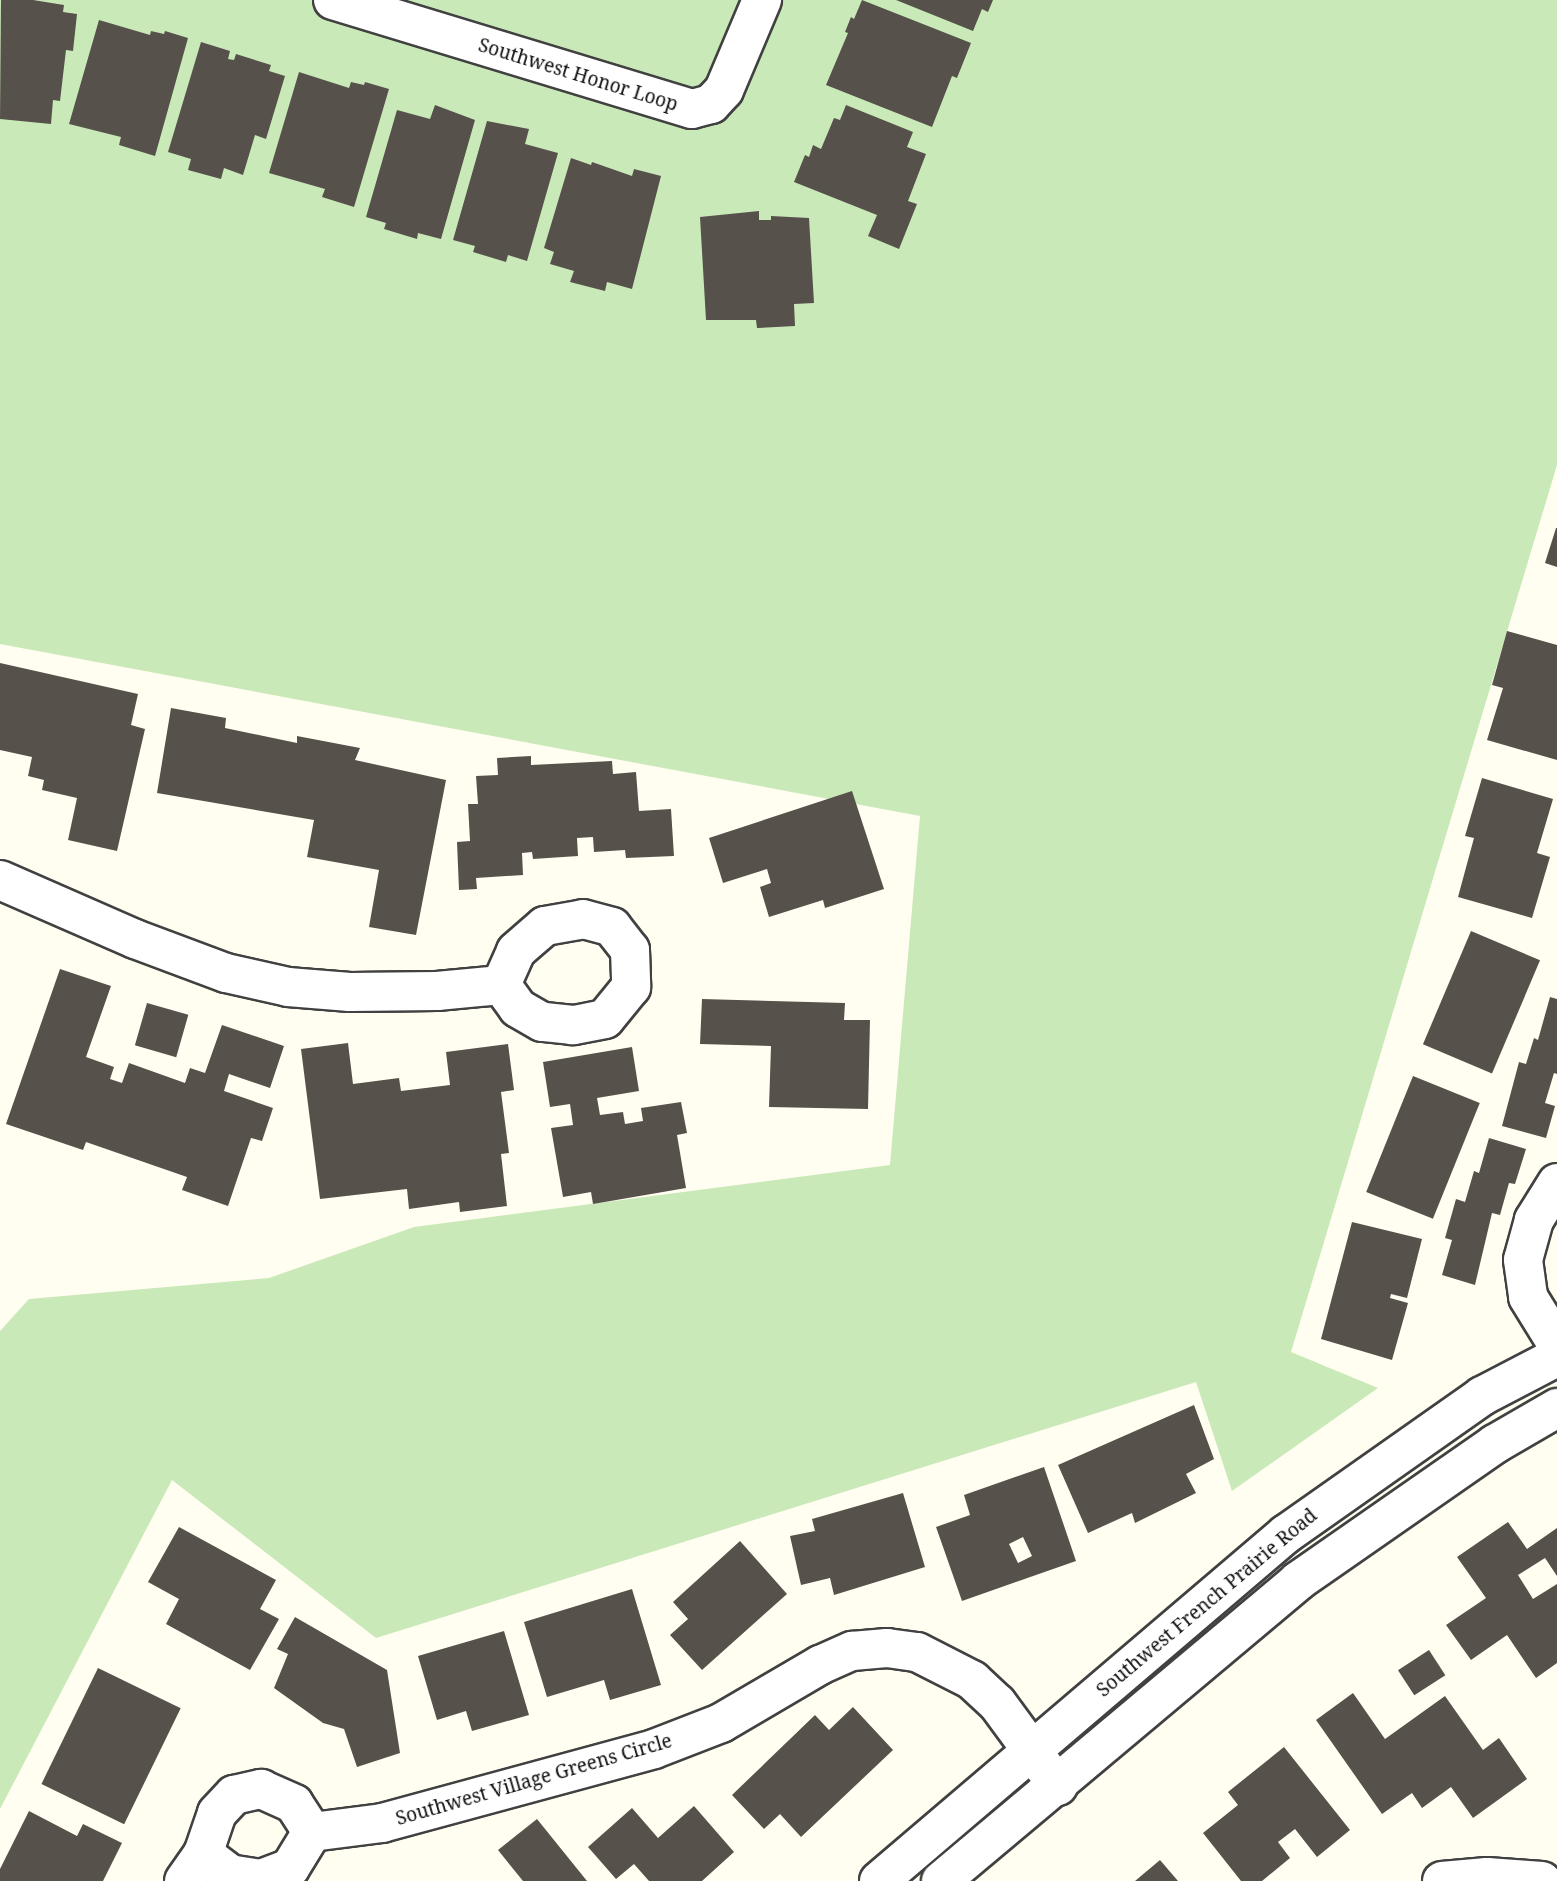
<!DOCTYPE html>
<style>
body{margin:0}
#map{position:relative;width:1557px;height:1881px;overflow:hidden;background:#fffef0;font-family:"Noto Serif",serif}
div>[style]{position:absolute}
[style*='--x']{left:calc(var(--x)*1px);top:calc(var(--y)*1px);width:calc(var(--w)*1px);rotate:calc(var(--a)*1deg)}
.green>*{inset:0;background:#cae9b9}
.building>*{inset:0;background:#57514b;transform-origin:0 0}
.roads{filter:drop-shadow(2px 0 #414141) drop-shadow(-2px 0 #414141) drop-shadow(0 2px #414141) drop-shadow(0 -2px #414141)}
.minor>*{height:38px;margin:-19px;padding:0 19px;transform-origin:19px;border-radius:19px;background:#fff}
span{translate:-50% -50%;white-space:nowrap;text-align:center;line-height:1.15;-webkit-text-stroke:7px #fff;paint-order:stroke}
.street-label{font-size:19px;color:#0e0e0e}
</style>
<div id="map">
<div class="green">
<div style="clip-path:polygon(0 0,1557px 0,1557px 465px,1291px 1352px,1378px 1388px,1232px 1491px,1196px 1382px,376px 1638px,172px 1480px,0 1809px,0 1331px,29px 1299px,269px 1278px,414px 1227px,890px 1165px,920px 816px,0 644px)"></div>
</div>
<div class="building">
<div style="clip-path:polygon(1px 0,33px 0,64px 5px,63px 12px,77px 14px,73px 51px,66px 50px,60px 101px,53px 100px,51px 124px,0 119px)"></div>
<div style="clip-path:polygon(862px 0,971px 43px,957px 78px,952px 76px,932px 127px,826px 85px,848px 33px,845px 32px,851px 17px,854px 19px)"></div>
<div style="clip-path:polygon(896px 0,993px 0,988px 12px,982px 9px,973px 31px)"></div>
<div style="clip-path:polygon(99px 20px,150px 35px,151px 31px,164px 34px,165px 31px,188px 38px,155px 156px,119px 145px,121px 137px,69px 124px)"></div>
<div style="clip-path:polygon(201px 42px,230px 51px,228px 59px,234px 60px,236px 54px,271px 65px,269px 71px,285px 76px,266px 139px,255px 135px,243px 175px,224px 168px,221px 179px,188px 170px,191px 159px,168px 152px)"></div>
<div style="clip-path:polygon(299px 72px,349px 88px,351px 82px,364px 85px,365px 82px,389px 89px,354px 207px,322px 197px,325px 189px,269px 173px)"></div>
<div style="clip-path:polygon(435px 105px,475px 120px,441px 239px,418px 233px,417px 239px,384px 229px,386px 223px,366px 217px,397px 110px,430px 119px)"></div>
<div style="clip-path:polygon(846px 105px,913px 132px,907px 147px,926px 154px,908px 201px,917px 204px,899px 249px,868px 236px,877px 215px,794px 182px,805px 155px,809px 157px,813px 145px,821px 149px,834px 118px,840px 120px)"></div>
<div style="clip-path:polygon(487px 121px,529px 129px,525px 144px,558px 153px,527px 261px,508px 255px,506px 262px,473px 252px,475px 246px,453px 240px)"></div>
<div style="clip-path:polygon(571px 158px,591px 165px,592px 162px,632px 176px,634px 169px,661px 176px,632px 289px,607px 282px,605px 291px,570px 282px,574px 271px,550px 264px,554px 252px,544px 248px)"></div>
<div style="clip-path:polygon(759px 211px,759px 220px,771px 220px,771px 216px,809px 218px,814px 303px,794px 304px,795px 326px,757px 328px,756px 320px,706px 320px,700px 217px)"></div>
<div style="clip-path:polygon(1556px 528px,1557px 528px,1557px 567px,1545px 563px)"></div>
<div style="clip-path:polygon(1507px 631px,1557px 645px,1557px 760px,1487px 740px,1503px 688px,1492px 685px)"></div>
<div style="clip-path:polygon(0 663px,138px 694px,131px 725px,145px 729px,117px 851px,68px 840px,77px 798px,42px 790px,44px 780px,28px 776px,32px 757px,0 750px)"></div>
<div style="clip-path:polygon(171px 708px,226px 718px,225px 728px,297px 743px,297px 736px,360px 748px,355px 760px,446px 780px,416px 935px,369px 927px,379px 870px,307px 857px,314px 820px,157px 793px)"></div>
<div style="clip-path:polygon(531px 756px,531px 765px,612px 761px,613px 774px,636px 772px,639px 811px,671px 809px,674px 856px,626px 858px,625px 850px,594px 852px,593px 837px,577px 838px,578px 856px,533px 859px,532px 852px,522px 853px,523px 875px,476px 878px,477px 889px,459px 890px,457px 842px,470px 841px,468px 804px,478px 804px,476px 776px,498px 775px,497px 758px)"></div>
<div style="clip-path:polygon(1482px 778px,1553px 799px,1537px 853px,1550px 857px,1532px 918px,1458px 897px,1474px 838px,1465px 836px)"></div>
<div style="clip-path:polygon(852px 791px,884px 889px,825px 908px,823px 900px,769px 917px,760px 887px,771px 883px,767px 869px,723px 883px,709px 838px)"></div>
<div style="left:1471px;top:931px;width:75px;height:123px;rotate:23deg"></div>
<div style="clip-path:polygon(60px 969px,111px 986px,86px 1057px,114px 1067px,110px 1079px,122px 1083px,129px 1063px,185px 1083px,190px 1068px,205px 1073px,222px 1025px,284px 1046px,270px 1088px,229px 1074px,224px 1091px,273px 1108px,262px 1141px,251px 1138px,228px 1206px,182px 1190px,187px 1177px,86px 1142px,83px 1150px,6px 1124px)"></div>
<div style="clip-path:polygon(1550px 997px,1557px 999px,1557px 1074px,1554px 1073px,1545px 1103px,1555px 1106px,1546px 1138px,1502px 1126px,1519px 1062px,1526px 1064px,1534px 1038px,1538px 1040px)"></div>
<div style="clip-path:polygon(702px 999px,845px 1003px,844px 1020px,870px 1020px,868px 1109px,769px 1107px,771px 1046px,700px 1044px)"></div>
<div style="left:147px;top:1003px;width:43px;height:44px;rotate:16deg"></div>
<div style="clip-path:polygon(348px 1043px,353px 1084px,399px 1078px,401px 1091px,450px 1085px,446px 1052px,508px 1044px,514px 1090px,501px 1092px,509px 1153px,501px 1154px,507px 1206px,460px 1212px,459px 1202px,409px 1209px,407px 1189px,320px 1199px,301px 1049px)"></div>
<div style="clip-path:polygon(632px 1047px,639px 1091px,597px 1098px,600px 1115px,623px 1112px,625px 1124px,643px 1121px,641px 1108px,681px 1102px,687px 1133px,677px 1135px,686px 1188px,593px 1204px,591px 1192px,563px 1197px,551px 1128px,573px 1125px,570px 1104px,550px 1107px,543px 1062px)"></div>
<div style="left:1413px;top:1076px;width:72px;height:125px;rotate:22deg"></div>
<div style="clip-path:polygon(1489px 1138px,1526px 1149px,1515px 1184px,1509px 1183px,1500px 1215px,1492px 1213px,1475px 1285px,1442px 1275px,1452px 1240px,1445px 1238px,1456px 1199px,1465px 1202px,1474px 1171px,1479px 1173px)"></div>
<div style="clip-path:polygon(1352px 1222px,1422px 1239px,1407px 1298px,1391px 1294px,1390px 1298px,1408px 1303px,1392px 1360px,1321px 1339px)"></div>
<div style="clip-path:polygon(1194px 1405px,1214px 1459px,1186px 1474px,1196px 1493px,1135px 1523px,1132px 1513px,1088px 1533px,1058px 1465px)"></div>
<div style="clip-path:polygon(evenodd,1044px 1467px,1076px 1561px,962px 1601px,936px 1527px,970px 1515px,964px 1495px,1044px 1467px,1023px 1537px,1032px 1556px,1018px 1563px,1009px 1544px,1023px 1537px)"></div>
<div style="clip-path:polygon(903px 1493px,925px 1567px,834px 1595px,830px 1578px,801px 1585px,790px 1536px,815px 1531px,812px 1519px)"></div>
<div style="clip-path:polygon(1508px 1522px,1527px 1549px,1557px 1528px,1557px 1576px,1545px 1558px,1518px 1575px,1533px 1599px,1557px 1584px,1557px 1663px,1536px 1678px,1507px 1635px,1471px 1660px,1446px 1625px,1486px 1598px,1457px 1557px)"></div>
<div style="clip-path:polygon(179px 1527px,276px 1580px,260px 1609px,279px 1619px,250px 1670px,166px 1624px,179px 1599px,148px 1582px)"></div>
<div style="clip-path:polygon(740px 1541px,787px 1594px,702px 1670px,670px 1635px,688px 1619px,673px 1602px)"></div>
<div style="clip-path:polygon(632px 1589px,661px 1685px,610px 1700px,604px 1680px,547px 1697px,524px 1622px)"></div>
<div style="clip-path:polygon(295px 1617px,387px 1670px,400px 1753px,357px 1767px,344px 1729px,323px 1723px,274px 1688px,288px 1654px,277px 1649px)"></div>
<div style="clip-path:polygon(504px 1631px,529px 1715px,472px 1731px,466px 1711px,437px 1720px,418px 1656px)"></div>
<div style="left:1429px;top:1650px;width:30px;height:37px;rotate:57deg"></div>
<div style="left:98px;top:1668px;width:92px;height:129px;rotate:26deg"></div>
<div style="clip-path:polygon(1353px 1693px,1385px 1739px,1445px 1696px,1483px 1750px,1499px 1738px,1527px 1779px,1473px 1818px,1451px 1787px,1422px 1808px,1412px 1793px,1382px 1814px,1316px 1720px)"></div>
<div style="clip-path:polygon(853px 1707px,893px 1750px,801px 1837px,780px 1814px,764px 1829px,732px 1795px,815px 1715px,829px 1730px)"></div>
<div style="clip-path:polygon(1284px 1747px,1350px 1830px,1317px 1857px,1295px 1829px,1278px 1842px,1290px 1858px,1262px 1881px,1241px 1881px,1203px 1833px,1238px 1805px,1228px 1792px)"></div>
<div style="clip-path:polygon(694px 1806px,734px 1852px,702px 1881px,649px 1881px,634px 1864px,616px 1879px,588px 1847px,632px 1808px,658px 1838px)"></div>
<div style="clip-path:polygon(29px 1811px,77px 1836px,83px 1824px,122px 1843px,103px 1881px,0 1881px,0 1869px)"></div>
<div style="clip-path:polygon(537px 1819px,587px 1881px,523px 1881px,498px 1850px)"></div>
<div style="clip-path:polygon(1160px 1860px,1178px 1881px,1135px 1881px)"></div>
</div>
<div class="roads">
<div class="minor">
<div style="--x:333;--y:0;--w:375;--a:16.9"></div>
<div style="--x:692;--y:109;--w:20;--a:-15"></div>
<div style="--x:711;--y:104;--w:19;--a:-47"></div>
<div style="--x:724;--y:90;--w:98;--a:-67.1"></div>
<div style="--x:0;--y:880;--w:147;--a:23.6"></div>
<div style="--x:135;--y:939;--w:97;--a:20.5"></div>
<div style="--x:226;--y:973;--w:64;--a:12.7"></div>
<div style="--x:288;--y:987;--w:62;--a:4.6"></div>
<div style="--x:350;--y:992;--w:87;--a:-0.7"></div>
<div style="--x:437;--y:991;--w:64;--a:-5.4"></div>
<div style="--x:583;--y:919;--w:30;--a:15"></div>
<div style="--x:612;--y:927;--w:29;--a:52"></div>
<div style="--x:630;--y:950;--w:37;--a:88"></div>
<div style="--x:631;--y:987;--w:41;--a:129.1"></div>
<div style="--x:605;--y:1019;--w:33;--a:169"></div>
<div style="--x:573;--y:1025;--w:31;--a:-174"></div>
<div style="--x:542;--y:1022;--w:28;--a:-150"></div>
<div style="--x:518;--y:1008;--w:29;--a:-126"></div>
<div style="--x:501;--y:985;--w:37;--a:-66"></div>
<div style="--x:516;--y:951;--w:38;--a:-41"></div>
<div style="--x:545;--y:926;--w:39;--a:-10"></div>
<div style="--x:1557;--y:1183;--w:44;--a:121.9"></div>
<div style="--x:1534;--y:1220;--w:41;--a:105.4"></div>
<div style="--x:1523;--y:1260;--w:37;--a:82"></div>
<div style="--x:1528;--y:1297;--w:55;--a:58.3"></div>
<div style="--x:312;--y:1832;--w:71;--a:-7.3"></div>
<div style="--x:382;--y:1823;--w:282;--a:-15.2"></div>
<div style="--x:654;--y:1749;--w:72;--a:-21.2"></div>
<div style="--x:721;--y:1723;--w:115;--a:-30.4"></div>
<div style="--x:820;--y:1665;--w:35;--a:-24"></div>
<div style="--x:852;--y:1651;--w:35;--a:-5"></div>
<div style="--x:887;--y:1648;--w:30;--a:8"></div>
<div style="--x:917;--y:1652;--w:62;--a:27"></div>
<div style="--x:972;--y:1680;--w:34;--a:43"></div>
<div style="--x:997;--y:1703;--w:103;--a:53.7"></div>
<div style="--x:184;--y:1881;--w:33;--a:-55"></div>
<div style="--x:203;--y:1854;--w:43;--a:-71.1"></div>
<div style="--x:217;--y:1813;--w:25;--a:-47"></div>
<div style="--x:234;--y:1795;--w:28;--a:-13"></div>
<div style="--x:261;--y:1789;--w:36;--a:24"></div>
<div style="--x:294;--y:1804;--w:33;--a:57"></div>
<div style="--x:312;--y:1832;--w:42;--a:121.4"></div>
<div style="--x:290;--y:1868;--w:31;--a:159"></div>
<div style="--x:261;--y:1879;--w:31;--a:-171"></div>
<div style="--x:230;--y:1874;--w:34;--a:-143"></div>
<div style="--x:879;--y:1881;--w:535;--a:-40.45"></div>
<div style="--x:1286;--y:1534;--w:240;--a:-35.1"></div>
<div style="--x:1482;--y:1396;--w:85;--a:-27.5"></div>
<div style="--x:941;--y:1881;--w:466;--a:-40"></div>
<div style="--x:1298;--y:1581;--w:240;--a:-34.8"></div>
<div style="--x:1495;--y:1444;--w:72;--a:-30.1"></div>
<div style="--x:1442;--y:1881;--w:45;--a:-5.1"></div>
<div style="--x:1487;--y:1877;--w:55;--a:4.2"></div>
</div>
</div>
<div class="street-label">
<span style="left:578px;top:75px;rotate:17deg">Southwest Honor Loop</span>
<span style="left:1207px;top:1603px;rotate:-40deg">Southwest French Prairie Road</span>
<span style="left:534px;top:1780px;rotate:-16deg">Southwest Village Greens Circle</span>
</div>
</div>
